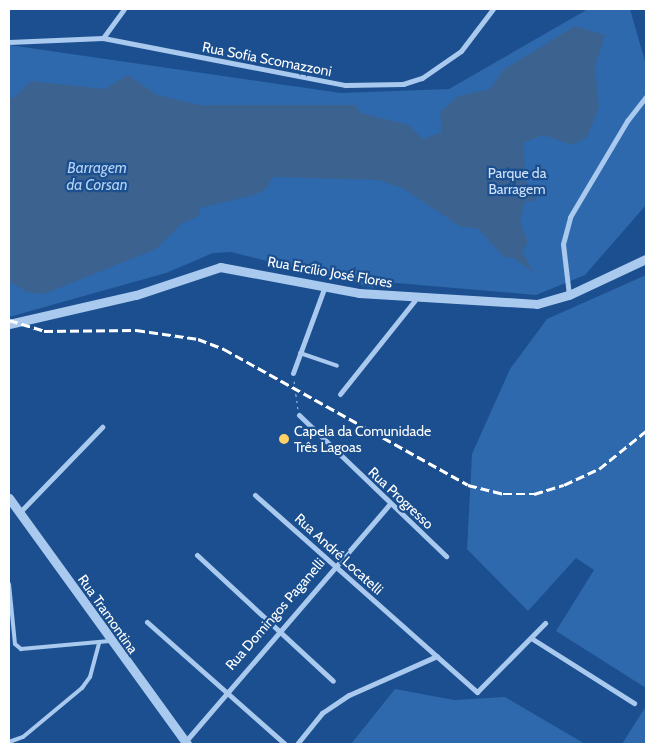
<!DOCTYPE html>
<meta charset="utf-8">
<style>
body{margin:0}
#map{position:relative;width:655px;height:753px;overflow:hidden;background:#1b4f8f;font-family:Cabin,sans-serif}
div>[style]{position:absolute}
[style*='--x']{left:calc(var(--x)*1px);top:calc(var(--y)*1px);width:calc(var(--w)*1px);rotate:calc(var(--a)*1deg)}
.green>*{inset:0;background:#2e69ad}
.water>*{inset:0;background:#3c6290}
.path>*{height:1px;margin-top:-0.5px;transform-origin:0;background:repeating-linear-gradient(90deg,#a9c9ee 0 2.5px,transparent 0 6.5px)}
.service>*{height:4px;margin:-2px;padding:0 2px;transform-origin:2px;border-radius:2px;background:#a9c9ee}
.minor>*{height:5px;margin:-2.5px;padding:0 2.5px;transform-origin:2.5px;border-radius:2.5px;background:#a9c9ee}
.tertiary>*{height:9px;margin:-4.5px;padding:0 4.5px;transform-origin:4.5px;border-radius:4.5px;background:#a9c9ee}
.rail>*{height:2.5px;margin-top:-1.25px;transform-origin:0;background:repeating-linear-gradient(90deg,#fff 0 9px,transparent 0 13px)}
.dots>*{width:14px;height:14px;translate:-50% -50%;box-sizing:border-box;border:2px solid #1b4f8f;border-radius:50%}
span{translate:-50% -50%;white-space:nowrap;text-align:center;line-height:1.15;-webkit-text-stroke:4.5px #1b4f8f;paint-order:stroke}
.street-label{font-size:14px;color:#fff}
.park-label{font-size:14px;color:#cfe3fa}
.poi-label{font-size:14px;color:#fff}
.left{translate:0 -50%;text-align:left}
.water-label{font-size:15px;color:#b5d3f5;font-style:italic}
.frame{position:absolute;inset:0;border:10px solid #fff;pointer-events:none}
</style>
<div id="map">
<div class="green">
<div style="clip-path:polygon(588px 9px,630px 9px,646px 65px,646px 205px,585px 275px,536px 295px,373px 281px,374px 288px,231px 252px,213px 253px,166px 273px,9px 317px,9px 45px,341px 93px,449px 89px)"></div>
<div style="clip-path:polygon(646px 275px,646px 688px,556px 631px,594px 570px,576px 558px,528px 611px,467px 549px,472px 454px,510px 369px,547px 319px)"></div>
<div style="clip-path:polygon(395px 689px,454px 700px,505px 697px,585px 744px,351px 744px)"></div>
<div style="clip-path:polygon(646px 706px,646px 744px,622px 744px)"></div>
</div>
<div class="water">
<div style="clip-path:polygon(575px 26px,605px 35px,595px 67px,599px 107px,587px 137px,572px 145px,543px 135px,524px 143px,525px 180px,537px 196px,535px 201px,525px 201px,520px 220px,528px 243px,522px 251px,533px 272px,512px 257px,505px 258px,477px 228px,461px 227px,404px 189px,379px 180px,273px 177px,266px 189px,254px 195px,200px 208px,199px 216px,181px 224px,156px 249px,44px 294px,27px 292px,9px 281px,9px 97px,14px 98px,31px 81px,105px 89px,128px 75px,157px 95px,199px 105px,355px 105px,361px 113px,409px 125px,423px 139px,442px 132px,440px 112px,458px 96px,490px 89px,503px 70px)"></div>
</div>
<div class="path">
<div style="--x:294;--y:381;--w:28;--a:82"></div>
</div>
<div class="service">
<div style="--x:300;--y:353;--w:39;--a:19"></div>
<div style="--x:9;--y:584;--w:60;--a:84.3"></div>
<div style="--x:15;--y:644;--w:8;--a:40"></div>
<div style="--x:21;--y:649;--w:89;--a:-5.1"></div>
<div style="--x:9;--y:742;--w:15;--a:-20"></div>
<div style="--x:23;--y:737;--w:77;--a:-39.7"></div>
<div style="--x:82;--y:688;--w:14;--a:-54"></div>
<div style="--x:90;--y:677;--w:35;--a:-75"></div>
</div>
<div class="minor">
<div style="--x:103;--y:38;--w:36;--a:-54"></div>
<div style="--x:9;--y:42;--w:94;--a:-2.4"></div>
<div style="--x:103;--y:38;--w:247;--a:11"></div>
<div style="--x:345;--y:85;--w:58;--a:-1"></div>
<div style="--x:403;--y:84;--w:20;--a:-18"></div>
<div style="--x:422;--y:78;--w:47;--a:-34.7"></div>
<div style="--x:461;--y:51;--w:53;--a:-52.7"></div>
<div style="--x:569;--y:295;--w:51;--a:-96.7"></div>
<div style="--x:563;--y:244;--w:28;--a:-75"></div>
<div style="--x:570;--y:217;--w:112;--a:-59.3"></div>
<div style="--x:627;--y:121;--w:31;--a:-52"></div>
<div style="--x:293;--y:373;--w:93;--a:-69.8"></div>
<div style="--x:340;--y:394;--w:120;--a:-51.4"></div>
<div style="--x:299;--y:415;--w:204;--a:43.8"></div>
<div style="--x:255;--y:495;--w:297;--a:41.6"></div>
<div style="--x:477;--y:692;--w:97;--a:-45.4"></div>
<div style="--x:19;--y:513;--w:120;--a:-46"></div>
<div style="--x:197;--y:555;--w:185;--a:42.8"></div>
<div style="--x:147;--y:622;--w:184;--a:41.5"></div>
<div style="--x:531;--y:638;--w:122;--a:32.3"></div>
<div style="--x:185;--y:742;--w:314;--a:-49.3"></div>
<div style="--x:297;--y:744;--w:40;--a:-51"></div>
<div style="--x:322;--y:713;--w:32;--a:-34"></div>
<div style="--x:349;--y:695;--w:96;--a:-23.9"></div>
</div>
<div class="tertiary">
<div style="--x:9;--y:324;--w:130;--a:-12.9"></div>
<div style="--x:136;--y:295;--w:89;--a:-18.4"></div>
<div style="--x:220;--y:267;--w:141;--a:10.6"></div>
<div style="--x:359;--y:293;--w:178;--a:3.5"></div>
<div style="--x:537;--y:304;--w:33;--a:-16"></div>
<div style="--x:569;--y:295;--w:85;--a:-25.1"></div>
<div style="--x:9;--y:498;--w:304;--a:54.1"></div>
</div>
<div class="rail">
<div style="--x:9;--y:320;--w:37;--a:17"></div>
<div style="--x:44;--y:331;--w:92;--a:-0.6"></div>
<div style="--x:136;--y:330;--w:63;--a:8.3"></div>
<div style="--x:198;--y:339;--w:28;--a:21"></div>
<div style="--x:224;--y:349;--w:279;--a:29.1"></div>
<div style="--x:468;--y:485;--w:36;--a:14"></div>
<div style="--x:503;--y:494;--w:31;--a:0"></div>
<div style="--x:534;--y:494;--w:31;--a:-17"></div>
<div style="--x:564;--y:485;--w:38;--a:-25"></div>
<div style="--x:599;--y:469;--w:60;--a:-39"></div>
</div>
<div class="dots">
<div style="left:284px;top:439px;background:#ffd166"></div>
</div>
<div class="street-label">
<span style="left:267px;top:59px;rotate:11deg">Rua Sofia Scomazzoni</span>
<span style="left:330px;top:272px;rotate:10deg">Rua Ercílio José Flores</span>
<span style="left:401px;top:498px;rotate:43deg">Rua Progresso</span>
<span style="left:339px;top:554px;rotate:42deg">Rua André Locatelli</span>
<span style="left:108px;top:614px;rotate:55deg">Rua Tramontina</span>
<span style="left:275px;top:614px;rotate:-49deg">Rua Domingos Paganelli</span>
</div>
<div class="park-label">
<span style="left:517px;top:181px">Parque da<br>Barragem</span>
</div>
<div class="poi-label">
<span class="left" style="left:294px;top:439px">Capela da Comunidade<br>Três Lagoas</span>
</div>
<div class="water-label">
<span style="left:97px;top:177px">Barragem<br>da Corsan</span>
</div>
<div class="frame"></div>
</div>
